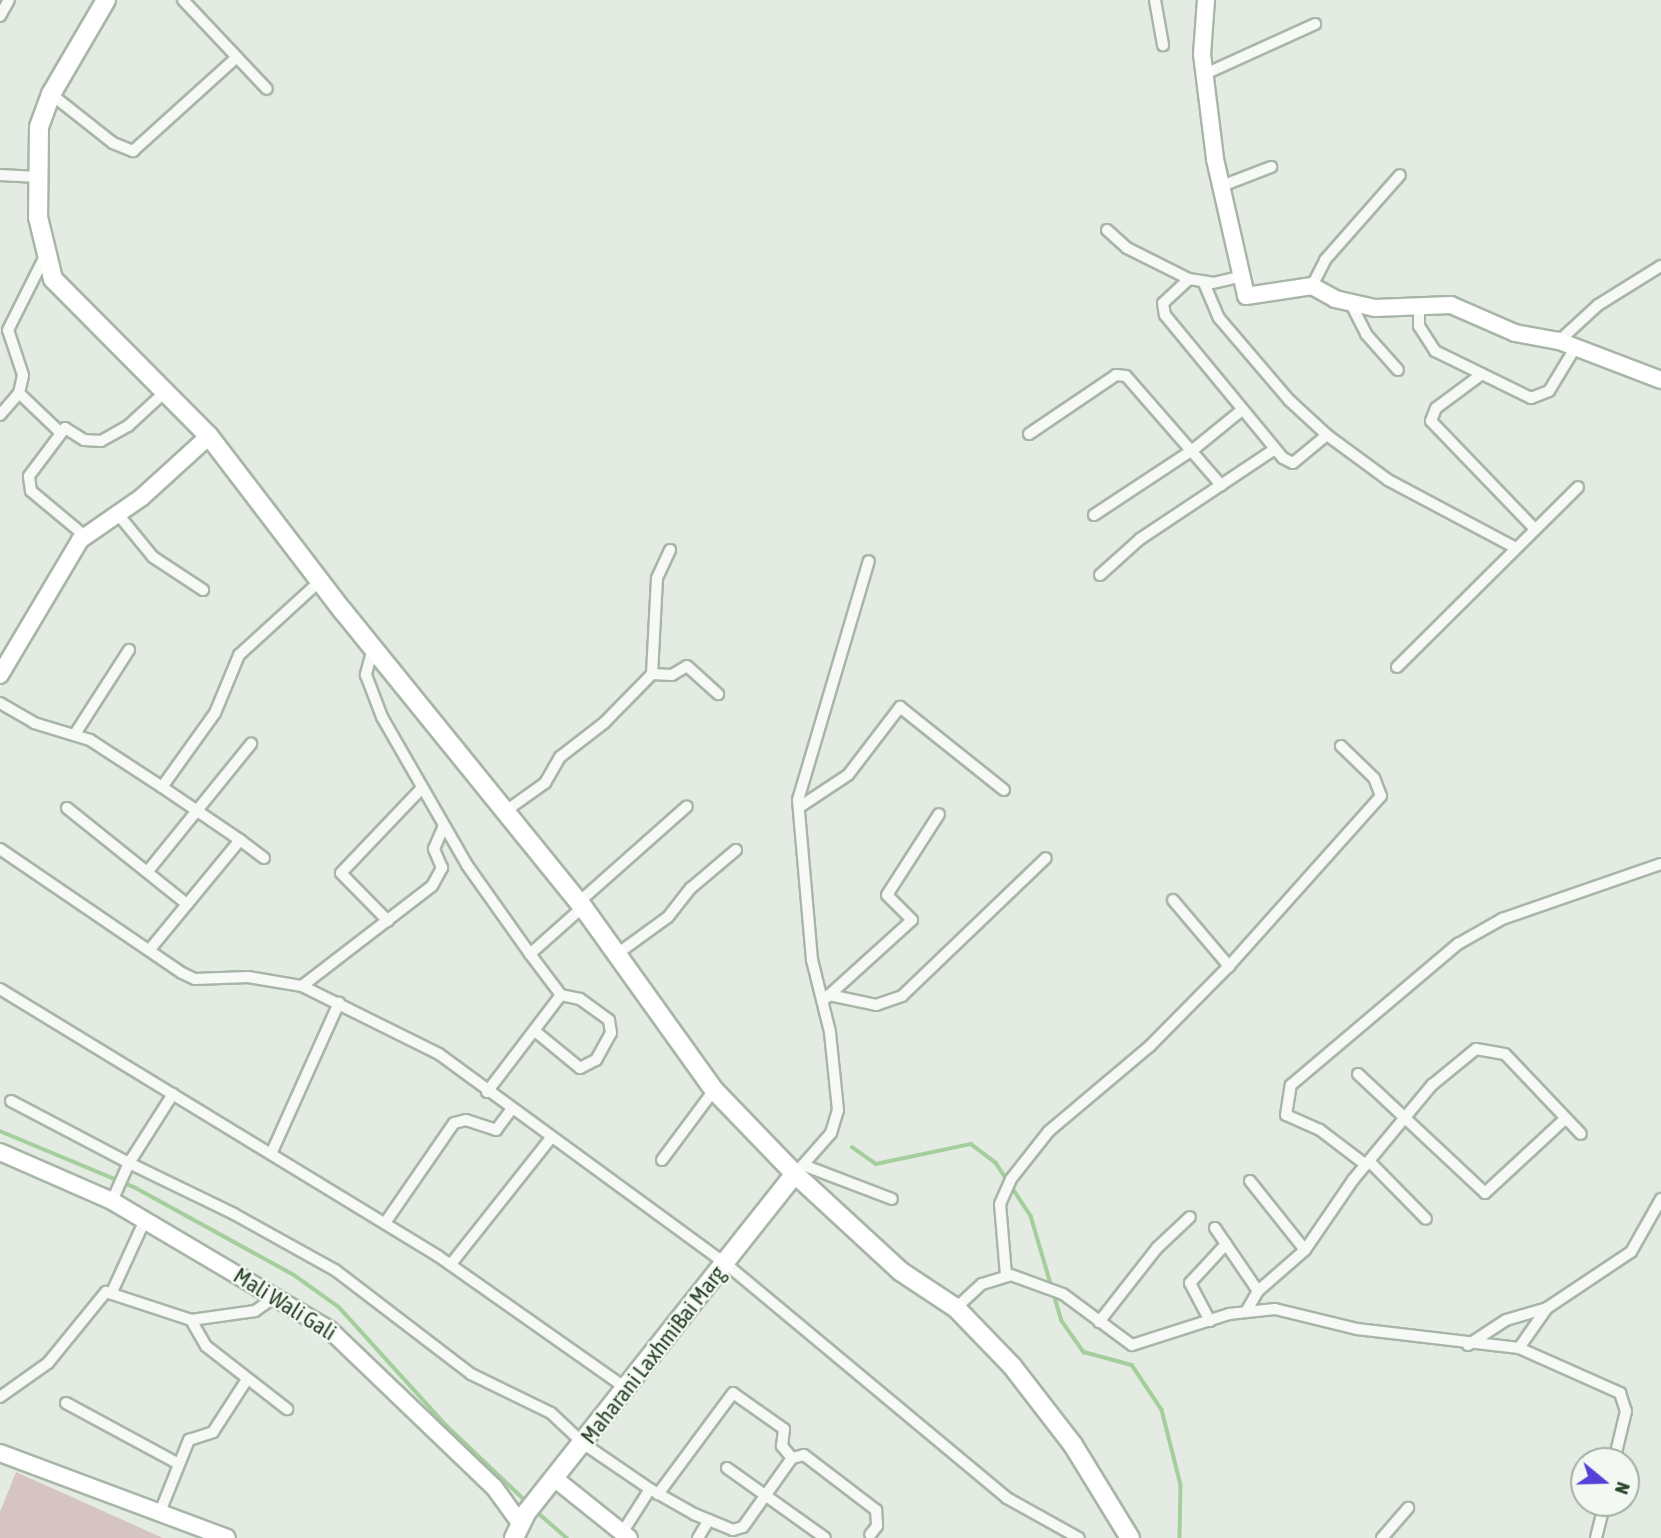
<!DOCTYPE html>
<style>
body{margin:0}
#map{position:relative;width:1661px;height:1538px;overflow:hidden;background:#e3ebe2;font-family:"Asap Condensed",sans-serif}
div>[style]{position:absolute}
[style*='--x']{left:calc(var(--x)*1px);top:calc(var(--y)*1px);width:calc(var(--w)*1px);rotate:calc(var(--a)*1deg)}
.green>*{inset:0;background:#d6c4c3}
.stream>*{height:3.5px;margin:-1.75px;padding:0 1.75px;transform-origin:1.75px;border-radius:1.75px;background:#a4ce9b}
.roads{filter:drop-shadow(2px 0 #a8b6a7) drop-shadow(-2px 0 #a8b6a7) drop-shadow(0 2px #a8b6a7) drop-shadow(0 -2px #a8b6a7)}
.street>*{height:10px;margin:-5px;padding:0 5px;transform-origin:5px;border-radius:5px;background:#f6f9f5}
.secondary>*{height:16px;margin:-8px;padding:0 8px;transform-origin:8px;border-radius:8px;background:#fff}
.primary>*{height:18px;margin:-9px;padding:0 9px;transform-origin:9px;border-radius:9px;background:#fff}
span{translate:-50% -50%;white-space:nowrap;text-align:center;line-height:1.15;-webkit-text-stroke:5px #f3f8f2;paint-order:stroke}
.street-label{font-size:23px;color:#2a4529}
.north{position:absolute;left:1570px;top:1447px;width:70px;height:70px;box-sizing:border-box;background:#f3f8f2;border:2px solid #a3b0a2;border-radius:50%;rotate:109deg;font-size:19px;font-weight:700;line-height:28px;text-align:center;color:#2a4529}
.north::after{content:'';display:block;margin:auto;width:24px;height:32px;background:#5740d8;clip-path:polygon(50% 0,100% 100%,50% 72%,0 100%)}
</style>
<div id="map">
<div class="green">
<div style="clip-path:polygon(16px 1472px,163px 1538px,0 1538px,0 1512px)"></div>
</div>
<div class="stream">
<div style="--x:0;--y:1131;--w:147;--a:22.7"></div>
<div style="--x:136;--y:1188;--w:180;--a:28.8"></div>
<div style="--x:294;--y:1275;--w:55;--a:35.4"></div>
<div style="--x:339;--y:1307;--w:159;--a:47.8"></div>
<div style="--x:446;--y:1425;--w:113;--a:43.6"></div>
<div style="--x:852;--y:1147;--w:29;--a:35"></div>
<div style="--x:876;--y:1164;--w:97;--a:-11.9"></div>
<div style="--x:971;--y:1144;--w:31;--a:37"></div>
<div style="--x:996;--y:1163;--w:64;--a:56.6"></div>
<div style="--x:1031;--y:1216;--w:109;--a:73.6"></div>
<div style="--x:1062;--y:1321;--w:38;--a:55"></div>
<div style="--x:1084;--y:1352;--w:50;--a:15.2"></div>
<div style="--x:1132;--y:1365;--w:54;--a:56.3"></div>
<div style="--x:1162;--y:1410;--w:77;--a:75.8"></div>
<div style="--x:1181;--y:1485;--w:53;--a:91.1"></div>
<div style="--x:536;--y:1511;--w:41;--a:41.1"></div>
</div>
<div class="roads">
<div class="street">
<div style="--x:183;--y:0;--w:122;--a:46.7"></div>
<div style="--x:1155;--y:0;--w:46;--a:79.9"></div>
<div style="--x:0;--y:16;--w:18;--a:-61"></div>
<div style="--x:1205;--y:74;--w:121;--a:-24.4"></div>
<div style="--x:51;--y:94;--w:79;--a:38.3"></div>
<div style="--x:113;--y:143;--w:22;--a:22"></div>
<div style="--x:133;--y:151;--w:140;--a:-42.1"></div>
<div style="--x:0;--y:175;--w:38;--a:3"></div>
<div style="--x:1219;--y:187;--w:56;--a:-21"></div>
<div style="--x:1107;--y:230;--w:27;--a:42"></div>
<div style="--x:1127;--y:248;--w:69;--a:26.6"></div>
<div style="--x:1189;--y:279;--w:24;--a:9"></div>
<div style="--x:1213;--y:283;--w:26;--a:-13"></div>
<div style="--x:1189;--y:279;--w:35;--a:137"></div>
<div style="--x:1163;--y:303;--w:12;--a:81"></div>
<div style="--x:1165;--y:315;--w:185;--a:50.5"></div>
<div style="--x:1283;--y:458;--w:11;--a:27"></div>
<div style="--x:1293;--y:463;--w:44;--a:-39.5"></div>
<div style="--x:1204;--y:283;--w:38;--a:67"></div>
<div style="--x:1219;--y:318;--w:108;--a:49.5"></div>
<div style="--x:1289;--y:400;--w:52;--a:42.6"></div>
<div style="--x:1327;--y:435;--w:76;--a:36.4"></div>
<div style="--x:1388;--y:480;--w:143;--a:28"></div>
<div style="--x:1312;--y:286;--w:29;--a:-63"></div>
<div style="--x:1325;--y:260;--w:113;--a:-48.6"></div>
<div style="--x:1351;--y:304;--w:34;--a:63"></div>
<div style="--x:1366;--y:334;--w:48;--a:48.4"></div>
<div style="--x:1419;--y:306;--w:20;--a:90"></div>
<div style="--x:1419;--y:326;--w:30;--a:57"></div>
<div style="--x:1435;--y:351;--w:107;--a:26.1"></div>
<div style="--x:1531;--y:398;--w:19;--a:-21"></div>
<div style="--x:1549;--y:391;--w:50;--a:-58.8"></div>
<div style="--x:1559;--y:341;--w:53;--a:-42.7"></div>
<div style="--x:1598;--y:305;--w:74;--a:-31.8"></div>
<div style="--x:1482;--y:374;--w:57;--a:143.5"></div>
<div style="--x:1436;--y:408;--w:14;--a:111"></div>
<div style="--x:1431;--y:421;--w:149;--a:46.1"></div>
<div style="--x:19;--y:393;--w:57;--a:43.6"></div>
<div style="--x:0;--y:415;--w:29;--a:-49"></div>
<div style="--x:19;--y:393;--w:18;--a:-77"></div>
<div style="--x:23;--y:375;--w:47;--a:-108.4"></div>
<div style="--x:8;--y:330;--w:87;--a:-63.4"></div>
<div style="--x:1029;--y:434;--w:105;--a:-34.1"></div>
<div style="--x:1116;--y:375;--w:10;--a:6"></div>
<div style="--x:1126;--y:376;--w:145;--a:48.9"></div>
<div style="--x:117;--y:513;--w:57;--a:50.7"></div>
<div style="--x:153;--y:557;--w:60;--a:33.4"></div>
<div style="--x:1094;--y:515;--w:120;--a:-33.4"></div>
<div style="--x:1194;--y:449;--w:62;--a:-39.1"></div>
<div style="--x:85;--y:536;--w:70;--a:-140.2"></div>
<div style="--x:31;--y:491;--w:15;--a:-98"></div>
<div style="--x:29;--y:476;--w:60;--a:-53.1"></div>
<div style="--x:65;--y:428;--w:22;--a:32"></div>
<div style="--x:84;--y:440;--w:17;--a:3"></div>
<div style="--x:101;--y:441;--w:31;--a:-29"></div>
<div style="--x:128;--y:426;--w:53;--a:-42.7"></div>
<div style="--x:1100;--y:575;--w:54;--a:-42"></div>
<div style="--x:1140;--y:539;--w:162;--a:-33.7"></div>
<div style="--x:373;--y:648;--w:28;--a:105"></div>
<div style="--x:366;--y:675;--w:45;--a:69.1"></div>
<div style="--x:382;--y:717;--w:171;--a:60.1"></div>
<div style="--x:467;--y:865;--w:109;--a:54.7"></div>
<div style="--x:530;--y:954;--w:71;--a:-41.6"></div>
<div style="--x:1397;--y:667;--w:255;--a:-44.8"></div>
<div style="--x:652;--y:674;--w:96;--a:-87"></div>
<div style="--x:657;--y:578;--w:31;--a:-65"></div>
<div style="--x:652;--y:674;--w:20;--a:3"></div>
<div style="--x:672;--y:675;--w:17;--a:-31"></div>
<div style="--x:687;--y:666;--w:42;--a:42.1"></div>
<div style="--x:0;--y:703;--w:39;--a:30"></div>
<div style="--x:34;--y:723;--w:59;--a:16.9"></div>
<div style="--x:90;--y:740;--w:86;--a:33.1"></div>
<div style="--x:75;--y:734;--w:100;--a:-57.3"></div>
<div style="--x:801;--y:806;--w:56;--a:-33.4"></div>
<div style="--x:848;--y:775;--w:86;--a:-52.6"></div>
<div style="--x:900;--y:707;--w:133;--a:38.6"></div>
<div style="--x:67;--y:808;--w:154;--a:38.7"></div>
<div style="--x:507;--y:810;--w:47;--a:-35.4"></div>
<div style="--x:545;--y:783;--w:30;--a:-60"></div>
<div style="--x:560;--y:757;--w:56;--a:-37.7"></div>
<div style="--x:604;--y:723;--w:69;--a:-45.6"></div>
<div style="--x:240;--y:840;--w:30;--a:37"></div>
<div style="--x:0;--y:849;--w:220;--a:34.3"></div>
<div style="--x:182;--y:973;--w:14;--a:25"></div>
<div style="--x:195;--y:979;--w:53;--a:-2.2"></div>
<div style="--x:248;--y:977;--w:55;--a:9.5"></div>
<div style="--x:302;--y:986;--w:153;--a:26.4"></div>
<div style="--x:439;--y:1054;--w:354;--a:36.2"></div>
<div style="--x:725;--y:1263;--w:367;--a:39.8"></div>
<div style="--x:1007;--y:1498;--w:82;--a:29.1"></div>
<div style="--x:148;--y:871;--w:164;--a:-51"></div>
<div style="--x:1173;--y:900;--w:87;--a:49.7"></div>
<div style="--x:579;--y:902;--w:144;--a:-41.6"></div>
<div style="--x:388;--y:921;--w:67;--a:-134.4"></div>
<div style="--x:341;--y:873;--w:116;--a:-46.4"></div>
<div style="--x:151;--y:948;--w:140;--a:-50.5"></div>
<div style="--x:240;--y:840;--w:94;--a:-145.8"></div>
<div style="--x:162;--y:787;--w:91;--a:-54.4"></div>
<div style="--x:215;--y:713;--w:63;--a:-67.5"></div>
<div style="--x:239;--y:655;--w:111;--a:-42.4"></div>
<div style="--x:617;--y:954;--w:63;--a:-36"></div>
<div style="--x:668;--y:917;--w:37;--a:-52"></div>
<div style="--x:691;--y:888;--w:59;--a:-40.2"></div>
<div style="--x:302;--y:986;--w:164;--a:-37.6"></div>
<div style="--x:432;--y:886;--w:21;--a:-61"></div>
<div style="--x:442;--y:868;--w:21;--a:-113"></div>
<div style="--x:434;--y:849;--w:25;--a:-67"></div>
<div style="--x:0;--y:989;--w:513;--a:31.37"></div>
<div style="--x:438;--y:1256;--w:231;--a:35.1"></div>
<div style="--x:829;--y:995;--w:48;--a:12"></div>
<div style="--x:876;--y:1005;--w:28;--a:-19"></div>
<div style="--x:902;--y:996;--w:199;--a:-43.8"></div>
<div style="--x:826;--y:998;--w:116;--a:-42.2"></div>
<div style="--x:912;--y:920;--w:35;--a:-135"></div>
<div style="--x:887;--y:895;--w:96;--a:-57.3"></div>
<div style="--x:536;--y:1032;--w:57;--a:39.3"></div>
<div style="--x:580;--y:1068;--w:18;--a:-27"></div>
<div style="--x:596;--y:1060;--w:31;--a:-61"></div>
<div style="--x:611;--y:1033;--w:13;--a:-99"></div>
<div style="--x:609;--y:1020;--w:36;--a:-144"></div>
<div style="--x:580;--y:999;--w:19;--a:-168"></div>
<div style="--x:1358;--y:1074;--w:174;--a:43.1"></div>
<div style="--x:1485;--y:1193;--w:110;--a:-42.8"></div>
<div style="--x:487;--y:1092;--w:122;--a:-52.7"></div>
<div style="--x:561;--y:995;--w:51;--a:-127.1"></div>
<div style="--x:11;--y:1101;--w:133;--a:27.7"></div>
<div style="--x:129;--y:1163;--w:82;--a:-57.5"></div>
<div style="--x:271;--y:1154;--w:166;--a:-65.8"></div>
<div style="--x:662;--y:1160;--w:87;--a:-53.4"></div>
<div style="--x:1369;--y:1161;--w:81;--a:45.5"></div>
<div style="--x:803;--y:1165;--w:95;--a:20.9"></div>
<div style="--x:1366;--y:1165;--w:58;--a:-142.7"></div>
<div style="--x:1320;--y:1130;--w:37;--a:-156"></div>
<div style="--x:1286;--y:1115;--w:30;--a:-81"></div>
<div style="--x:1291;--y:1085;--w:219;--a:-40.2"></div>
<div style="--x:1458;--y:944;--w:51;--a:-29.6"></div>
<div style="--x:1502;--y:919;--w:168;--a:-19.1"></div>
<div style="--x:795;--y:1174;--w:55;--a:-48.7"></div>
<div style="--x:831;--y:1133;--w:24;--a:-73"></div>
<div style="--x:838;--y:1110;--w:78;--a:-95.9"></div>
<div style="--x:830;--y:1032;--w:74;--a:-104"></div>
<div style="--x:812;--y:960;--w:161;--a:-95"></div>
<div style="--x:798;--y:800;--w:249;--a:-73.5"></div>
<div style="--x:1250;--y:1181;--w:88;--a:51.4"></div>
<div style="--x:112;--y:1201;--w:42;--a:-65.9"></div>
<div style="--x:129;--y:1163;--w:117;--a:25.9"></div>
<div style="--x:234;--y:1214;--w:115;--a:29"></div>
<div style="--x:335;--y:1270;--w:171;--a:37.4"></div>
<div style="--x:471;--y:1374;--w:89;--a:26"></div>
<div style="--x:551;--y:1413;--w:45;--a:43.2"></div>
<div style="--x:584;--y:1444;--w:80;--a:34.3"></div>
<div style="--x:650;--y:1489;--w:51;--a:29.6"></div>
<div style="--x:694;--y:1514;--w:42;--a:22.3"></div>
<div style="--x:733;--y:1530;--w:10;--a:-17"></div>
<div style="--x:743;--y:1527;--w:85;--a:-54.6"></div>
<div style="--x:792;--y:1458;--w:16;--a:-130"></div>
<div style="--x:782;--y:1446;--w:17;--a:-83"></div>
<div style="--x:784;--y:1429;--w:62;--a:-144.8"></div>
<div style="--x:733;--y:1393;--w:126;--a:126.6"></div>
<div style="--x:385;--y:1223;--w:121;--a:-55.4"></div>
<div style="--x:454;--y:1123;--w:12;--a:-14"></div>
<div style="--x:466;--y:1120;--w:32;--a:18"></div>
<div style="--x:496;--y:1130;--w:25;--a:-53"></div>
<div style="--x:1215;--y:1228;--w:76;--a:55.7"></div>
<div style="--x:451;--y:1264;--w:161;--a:-51.6"></div>
<div style="--x:1006;--y:1275;--w:71;--a:-94.8"></div>
<div style="--x:1000;--y:1204;--w:27;--a:-66"></div>
<div style="--x:1011;--y:1179;--w:61;--a:-51.6"></div>
<div style="--x:1049;--y:1131;--w:132;--a:-40.1"></div>
<div style="--x:1150;--y:1046;--w:112;--a:-45.4"></div>
<div style="--x:1229;--y:966;--w:228;--a:-48.2"></div>
<div style="--x:1381;--y:796;--w:19;--a:-111"></div>
<div style="--x:1374;--y:778;--w:46;--a:-135.9"></div>
<div style="--x:112;--y:1292;--w:79;--a:-65.4"></div>
<div style="--x:956;--y:1308;--w:35;--a:-43"></div>
<div style="--x:982;--y:1284;--w:30;--a:-17"></div>
<div style="--x:1011;--y:1275;--w:55;--a:20.1"></div>
<div style="--x:1063;--y:1294;--w:86;--a:36.5"></div>
<div style="--x:1132;--y:1345;--w:102;--a:-17.7"></div>
<div style="--x:1229;--y:1314;--w:46;--a:-6.2"></div>
<div style="--x:1275;--y:1309;--w:84;--a:13.7"></div>
<div style="--x:1357;--y:1329;--w:163;--a:6.7"></div>
<div style="--x:1519;--y:1348;--w:111;--a:24"></div>
<div style="--x:1620;--y:1393;--w:19;--a:72"></div>
<div style="--x:1626;--y:1411;--w:51;--a:103.5"></div>
<div style="--x:1247;--y:1310;--w:22;--a:-60"></div>
<div style="--x:1258;--y:1291;--w:62;--a:-41.1"></div>
<div style="--x:1305;--y:1250;--w:85;--a:-55.6"></div>
<div style="--x:1353;--y:1180;--w:124;--a:-50.3"></div>
<div style="--x:1432;--y:1085;--w:57;--a:-39.3"></div>
<div style="--x:1476;--y:1049;--w:29;--a:10"></div>
<div style="--x:1505;--y:1054;--w:110;--a:46.5"></div>
<div style="--x:191;--y:1320;--w:30;--a:60"></div>
<div style="--x:206;--y:1346;--w:103;--a:37.9"></div>
<div style="--x:1210;--y:1321;--w:43;--a:-117.8"></div>
<div style="--x:1190;--y:1283;--w:53;--a:-47.3"></div>
<div style="--x:1099;--y:1322;--w:94;--a:-51.9"></div>
<div style="--x:1157;--y:1248;--w:45;--a:-43.2"></div>
<div style="--x:1468;--y:1345;--w:45;--a:-33.3"></div>
<div style="--x:1506;--y:1320;--w:43;--a:-16.3"></div>
<div style="--x:1519;--y:1348;--w:49;--a:-55"></div>
<div style="--x:1547;--y:1308;--w:101;--a:-33.7"></div>
<div style="--x:1631;--y:1252;--w:61;--a:-60.5"></div>
<div style="--x:0;--y:1397;--w:59;--a:-35.3"></div>
<div style="--x:48;--y:1363;--w:92;--a:-50.8"></div>
<div style="--x:106;--y:1292;--w:89;--a:18.2"></div>
<div style="--x:191;--y:1320;--w:65;--a:-8"></div>
<div style="--x:255;--y:1311;--w:24;--a:-35"></div>
<div style="--x:66;--y:1403;--w:128;--a:28.4"></div>
<div style="--x:792;--y:1458;--w:12;--a:-14"></div>
<div style="--x:804;--y:1455;--w:91;--a:37.4"></div>
<div style="--x:876;--y:1510;--w:16;--a:86"></div>
<div style="--x:877;--y:1526;--w:11;--a:128"></div>
<div style="--x:727;--y:1468;--w:120;--a:35.5"></div>
<div style="--x:160;--y:1512;--w:78;--a:-68.1"></div>
<div style="--x:189;--y:1440;--w:25;--a:-18"></div>
<div style="--x:213;--y:1432;--w:61;--a:-57.1"></div>
<div style="--x:622;--y:1533;--w:52;--a:-57.5"></div>
<div style="--x:698;--y:1538;--w:21;--a:-59"></div>
<div style="--x:1382;--y:1538;--w:40;--a:-49"></div>
<div style="--x:1596;--y:1538;--w:36;--a:-76"></div>
</div>
<div class="secondary">
<div style="--x:1206;--y:0;--w:54;--a:94.2"></div>
<div style="--x:1202;--y:54;--w:106;--a:82.9"></div>
<div style="--x:1215;--y:159;--w:140;--a:77.2"></div>
<div style="--x:1246;--y:296;--w:67;--a:-8.6"></div>
<div style="--x:1312;--y:286;--w:26;--a:29"></div>
<div style="--x:1335;--y:299;--w:41;--a:12.7"></div>
<div style="--x:1375;--y:308;--w:76;--a:-2.3"></div>
<div style="--x:1451;--y:305;--w:70;--a:23.6"></div>
<div style="--x:1515;--y:333;--w:45;--a:10.3"></div>
<div style="--x:1559;--y:341;--w:109;--a:20.9"></div>
<div style="--x:0;--y:675;--w:157;--a:-59.3"></div>
<div style="--x:80;--y:540;--w:75;--a:-34.7"></div>
<div style="--x:142;--y:497;--w:91;--a:-42.3"></div>
<div style="--x:0;--y:1152;--w:122;--a:23.6"></div>
<div style="--x:112;--y:1201;--w:253;--a:30.6"></div>
<div style="--x:330;--y:1330;--w:227;--a:43.8"></div>
<div style="--x:494;--y:1487;--w:44;--a:54.2"></div>
<div style="--x:0;--y:1453;--w:242;--a:20.5"></div>
<div style="--x:554;--y:1478;--w:96;--a:38.7"></div>
</div>
<div class="primary">
<div style="--x:106;--y:0;--w:109;--a:120.3"></div>
<div style="--x:51;--y:94;--w:35;--a:110"></div>
<div style="--x:39;--y:127;--w:90;--a:90.6"></div>
<div style="--x:38;--y:217;--w:64;--a:76.4"></div>
<div style="--x:53;--y:279;--w:221;--a:45.2"></div>
<div style="--x:209;--y:436;--w:220;--a:52.6"></div>
<div style="--x:343;--y:611;--w:381;--a:51"></div>
<div style="--x:583;--y:907;--w:225;--a:54.4"></div>
<div style="--x:714;--y:1090;--w:117;--a:46"></div>
<div style="--x:795;--y:1174;--w:143;--a:42.7"></div>
<div style="--x:900;--y:1271;--w:67;--a:33.5"></div>
<div style="--x:956;--y:1308;--w:81;--a:46"></div>
<div style="--x:1012;--y:1366;--w:100;--a:52.3"></div>
<div style="--x:1073;--y:1445;--w:109;--a:58.5"></div>
<div style="--x:514;--y:1538;--w:28;--a:-64"></div>
<div style="--x:526;--y:1513;--w:433;--a:-51.6"></div>
</div>
</div>
<div class="street-label">
<span style="left:285px;top:1304px;rotate:32deg">Mali Wali Gali</span>
<span style="left:653px;top:1355px;rotate:-52deg">Maharani LaxhmiBai Marg</span>
</div>
<div class="north">N</div>
</div>
